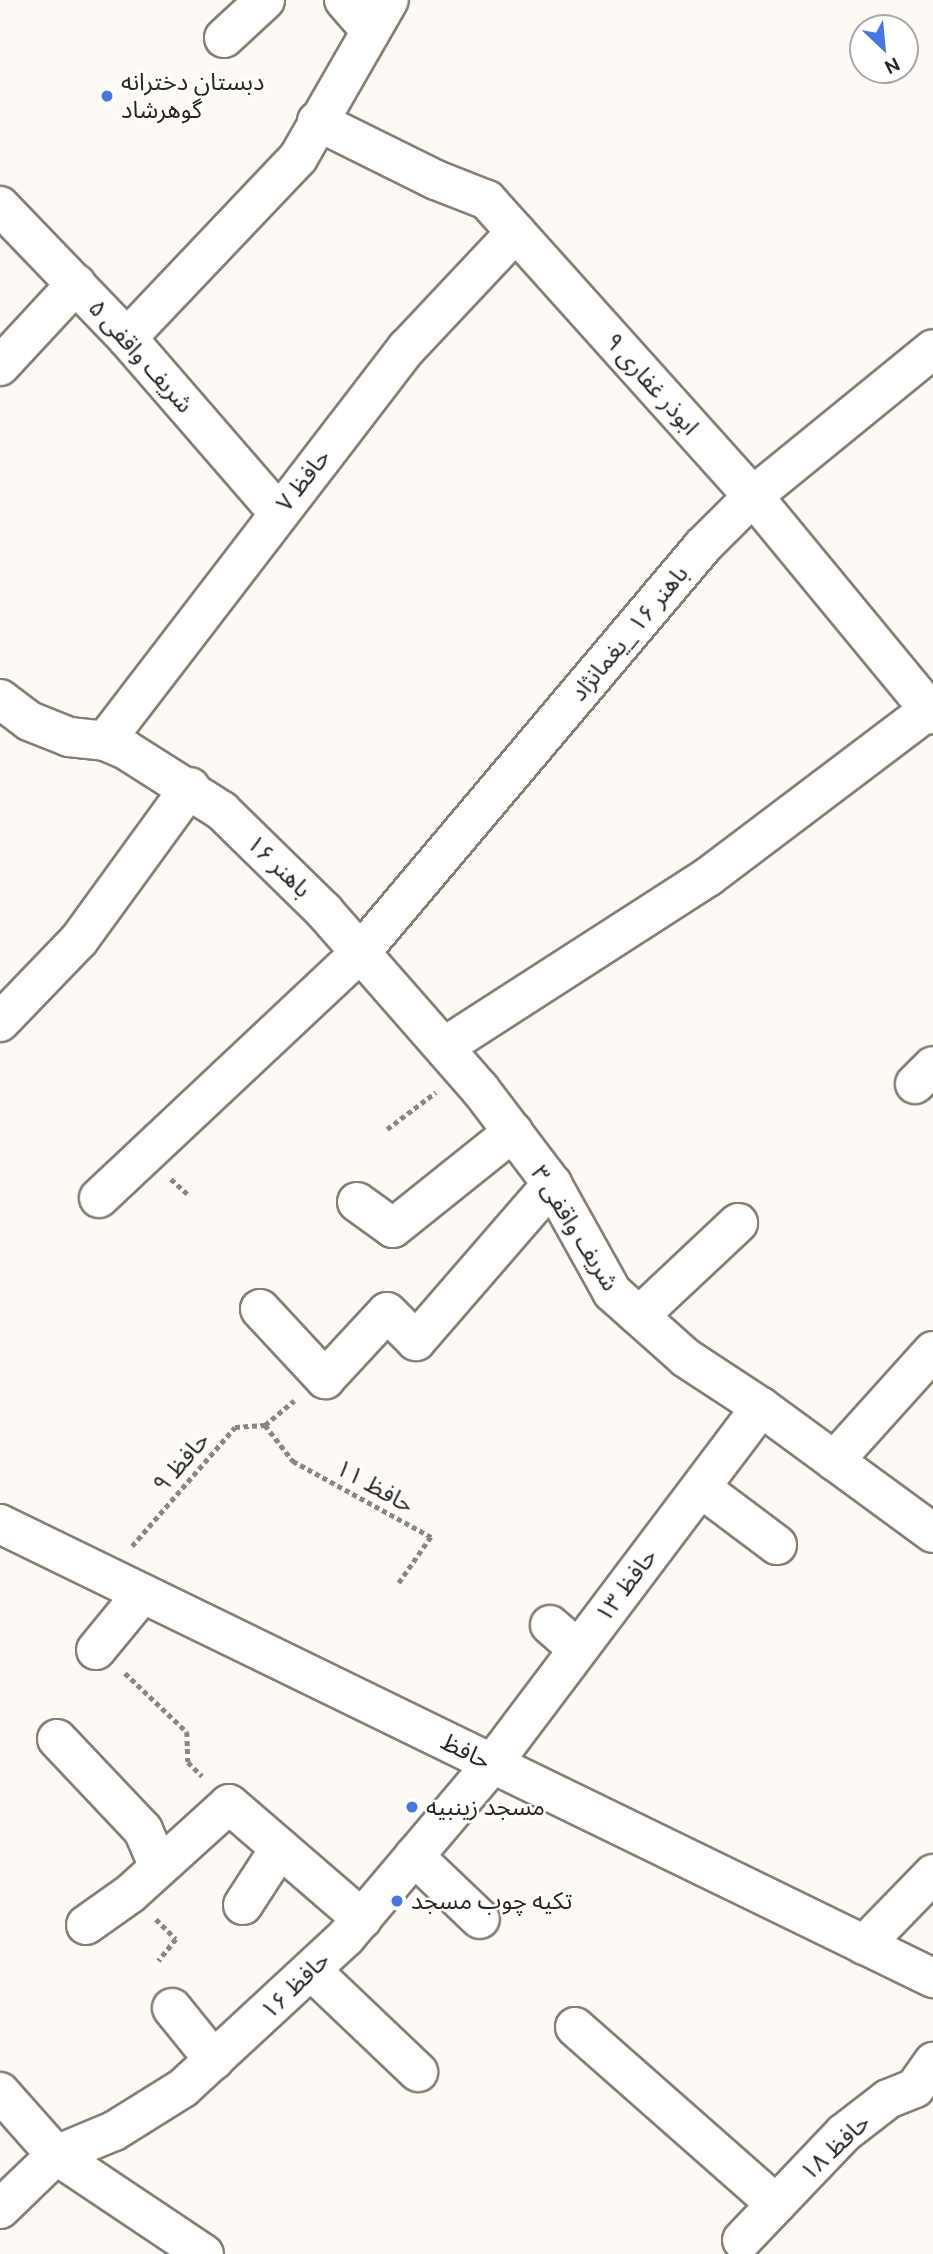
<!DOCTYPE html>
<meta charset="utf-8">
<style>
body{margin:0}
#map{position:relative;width:933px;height:2254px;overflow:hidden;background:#fdf9f4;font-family:Ubuntu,"Noto Sans Arabic",sans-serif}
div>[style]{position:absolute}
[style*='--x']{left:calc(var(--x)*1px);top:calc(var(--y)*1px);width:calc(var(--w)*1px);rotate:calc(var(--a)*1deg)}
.path>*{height:4.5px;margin-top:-2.25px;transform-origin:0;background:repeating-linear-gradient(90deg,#8a8681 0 5px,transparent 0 8.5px)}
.roads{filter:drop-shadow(2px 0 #887e73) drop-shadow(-2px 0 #887e73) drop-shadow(0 2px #887e73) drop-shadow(0 -2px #887e73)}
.minor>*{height:38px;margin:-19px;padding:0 19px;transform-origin:19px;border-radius:19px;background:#fff}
.major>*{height:38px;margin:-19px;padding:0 19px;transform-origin:19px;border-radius:19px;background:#fff}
.dots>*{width:19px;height:19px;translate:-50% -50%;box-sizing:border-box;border:4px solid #fff;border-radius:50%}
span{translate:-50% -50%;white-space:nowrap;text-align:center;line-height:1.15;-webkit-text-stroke:5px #fff;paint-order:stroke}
.poi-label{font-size:24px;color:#292521}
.left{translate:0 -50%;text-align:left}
.street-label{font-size:24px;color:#292521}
.north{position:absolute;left:849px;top:14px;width:70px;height:70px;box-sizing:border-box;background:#fff;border:2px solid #a9a8a6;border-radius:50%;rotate:154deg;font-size:19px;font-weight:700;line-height:28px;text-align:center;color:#292521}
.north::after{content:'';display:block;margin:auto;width:24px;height:32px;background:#4577e8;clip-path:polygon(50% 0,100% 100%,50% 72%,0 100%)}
</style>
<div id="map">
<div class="path">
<div style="--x:387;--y:1129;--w:61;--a:-37.1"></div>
<div style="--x:171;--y:1179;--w:24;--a:42"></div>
<div style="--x:265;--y:1425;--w:46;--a:52.1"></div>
<div style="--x:293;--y:1461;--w:158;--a:28.8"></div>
<div style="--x:431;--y:1537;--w:56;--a:124.8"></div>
<div style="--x:132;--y:1546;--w:157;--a:-49.1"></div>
<div style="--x:235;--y:1427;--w:30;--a:-4"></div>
<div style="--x:265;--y:1425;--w:38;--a:-40"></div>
<div style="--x:125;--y:1673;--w:86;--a:43.6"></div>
<div style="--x:187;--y:1732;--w:30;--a:88"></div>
<div style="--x:188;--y:1762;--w:20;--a:45"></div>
<div style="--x:156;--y:1919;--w:28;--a:45"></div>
<div style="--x:176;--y:1939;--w:28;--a:128"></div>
</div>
<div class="roads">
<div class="minor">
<div style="--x:344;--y:0;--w:41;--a:48.9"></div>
<div style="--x:224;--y:38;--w:56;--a:-42.8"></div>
<div style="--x:317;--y:121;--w:133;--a:26.4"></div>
<div style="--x:436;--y:180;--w:55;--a:21.4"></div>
<div style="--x:487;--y:200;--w:398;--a:48.1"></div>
<div style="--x:753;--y:496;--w:283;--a:50.5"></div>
<div style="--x:0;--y:206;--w:183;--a:46.1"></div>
<div style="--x:127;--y:338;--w:229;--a:49.1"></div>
<div style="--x:127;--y:338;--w:248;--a:-46.5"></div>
<div style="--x:298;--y:158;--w:182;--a:-60.1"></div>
<div style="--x:0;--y:366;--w:112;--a:-47.2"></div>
<div style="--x:0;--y:699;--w:36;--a:37"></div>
<div style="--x:29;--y:721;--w:43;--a:21.8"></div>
<div style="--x:69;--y:737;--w:36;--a:6"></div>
<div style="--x:105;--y:741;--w:23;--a:23"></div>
<div style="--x:126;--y:750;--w:114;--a:32.4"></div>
<div style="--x:222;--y:811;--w:143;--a:44.4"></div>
<div style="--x:324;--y:911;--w:237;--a:48.8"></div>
<div style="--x:480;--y:1089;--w:119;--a:52.8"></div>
<div style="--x:552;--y:1184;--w:124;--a:60.9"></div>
<div style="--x:612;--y:1292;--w:99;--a:41.7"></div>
<div style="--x:686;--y:1358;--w:90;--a:33.2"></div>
<div style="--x:761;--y:1407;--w:213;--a:36.2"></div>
<div style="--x:105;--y:741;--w:496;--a:-52.5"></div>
<div style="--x:407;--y:348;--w:159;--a:-46.8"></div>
<div style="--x:0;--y:1022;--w:114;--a:-46.1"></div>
<div style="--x:79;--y:940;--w:189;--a:-54"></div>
<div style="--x:444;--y:1047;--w:314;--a:-32.8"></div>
<div style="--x:708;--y:877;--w:282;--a:-37.1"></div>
<div style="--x:915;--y:1084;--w:25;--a:-45"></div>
<div style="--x:99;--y:1198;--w:358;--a:-43.2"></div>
<div style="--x:360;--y:953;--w:532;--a:-49.88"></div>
<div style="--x:703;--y:546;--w:71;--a:-45"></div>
<div style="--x:753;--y:496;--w:232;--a:-39.2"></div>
<div style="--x:357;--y:1202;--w:44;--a:35.8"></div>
<div style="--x:393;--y:1228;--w:154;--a:-38.7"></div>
<div style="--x:260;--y:1309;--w:96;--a:47.1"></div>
<div style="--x:325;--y:1379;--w:91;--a:-47.2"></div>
<div style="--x:387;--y:1312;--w:41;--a:45"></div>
<div style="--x:416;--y:1341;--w:208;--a:-49.1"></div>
<div style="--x:639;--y:1316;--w:136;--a:-43.2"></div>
<div style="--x:834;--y:1461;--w:148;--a:-48"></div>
<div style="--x:701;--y:1488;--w:95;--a:36.9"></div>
<div style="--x:550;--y:1625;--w:37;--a:41"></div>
<div style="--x:96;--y:1650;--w:72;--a:-50.6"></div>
<div style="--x:57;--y:1739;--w:125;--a:46.6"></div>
<div style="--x:143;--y:1830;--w:40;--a:66.6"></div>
<div style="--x:414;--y:1856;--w:91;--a:43.7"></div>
<div style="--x:243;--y:1905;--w:68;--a:-57"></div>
<div style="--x:86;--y:1925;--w:55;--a:-35.4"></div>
<div style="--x:131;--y:1893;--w:132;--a:-42.2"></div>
<div style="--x:229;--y:1804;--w:176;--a:40.8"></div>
<div style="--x:864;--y:1945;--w:99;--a:-45.8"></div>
<div style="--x:311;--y:1970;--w:148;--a:43.6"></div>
<div style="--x:172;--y:2008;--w:67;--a:51.1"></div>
<div style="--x:575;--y:2027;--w:268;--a:41.4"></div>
<div style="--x:0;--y:2092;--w:84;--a:48.4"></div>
<div style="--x:56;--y:2155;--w:178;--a:33.8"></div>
<div style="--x:0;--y:2209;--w:78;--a:-44"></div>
<div style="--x:56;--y:2155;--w:63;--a:-22.5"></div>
<div style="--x:114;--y:2131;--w:81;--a:-31.9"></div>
<div style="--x:183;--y:2088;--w:222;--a:-42.8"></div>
<div style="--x:346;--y:1937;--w:226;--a:-49.8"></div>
<div style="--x:492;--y:1764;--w:447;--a:-53"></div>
<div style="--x:742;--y:2240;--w:148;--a:-46.4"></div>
<div style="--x:844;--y:2133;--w:56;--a:-37.7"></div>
<div style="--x:888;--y:2099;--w:29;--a:-22"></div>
<div style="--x:915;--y:2088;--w:32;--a:-55"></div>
</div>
<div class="major">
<div style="--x:0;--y:1524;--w:1038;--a:25.95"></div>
</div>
</div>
<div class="dots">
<div style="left:107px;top:96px;background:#4577e8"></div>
<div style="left:412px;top:1807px;background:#4577e8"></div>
<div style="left:397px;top:1901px;background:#4577e8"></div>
</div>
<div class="poi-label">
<span class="left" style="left:121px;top:96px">دبستان دخترانه<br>گوهرشاد</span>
<span class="left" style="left:426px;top:1807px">مسجد زینبیه</span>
<span class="left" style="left:411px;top:1901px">تکیه چوب مسجد</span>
</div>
<div class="street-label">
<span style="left:141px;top:356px;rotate:48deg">شریف واقفی ۵</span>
<span style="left:652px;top:384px;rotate:48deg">ابوذر غفاری ۹</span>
<span style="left:303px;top:480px;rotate:-52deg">حافظ ۷</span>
<span style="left:629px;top:633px;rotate:-50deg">باهنر ۱۶ _یغمانژاد</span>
<span style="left:279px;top:866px;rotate:44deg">باهنر ۱۶</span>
<span style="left:575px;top:1228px;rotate:58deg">شریف واقفی ۳</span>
<span style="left:181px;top:1462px;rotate:-49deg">حافظ ۹</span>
<span style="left:375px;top:1486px;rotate:29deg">حافظ ۱۱</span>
<span style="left:626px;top:1585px;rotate:-53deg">حافظ ۱۳</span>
<span style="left:466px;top:1751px;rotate:26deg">حافظ</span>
<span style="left:295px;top:1985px;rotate:-44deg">حافظ ۱۶</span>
<span style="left:835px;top:2147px;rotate:-43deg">حافظ ۱۸</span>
</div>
<div class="north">N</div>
</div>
